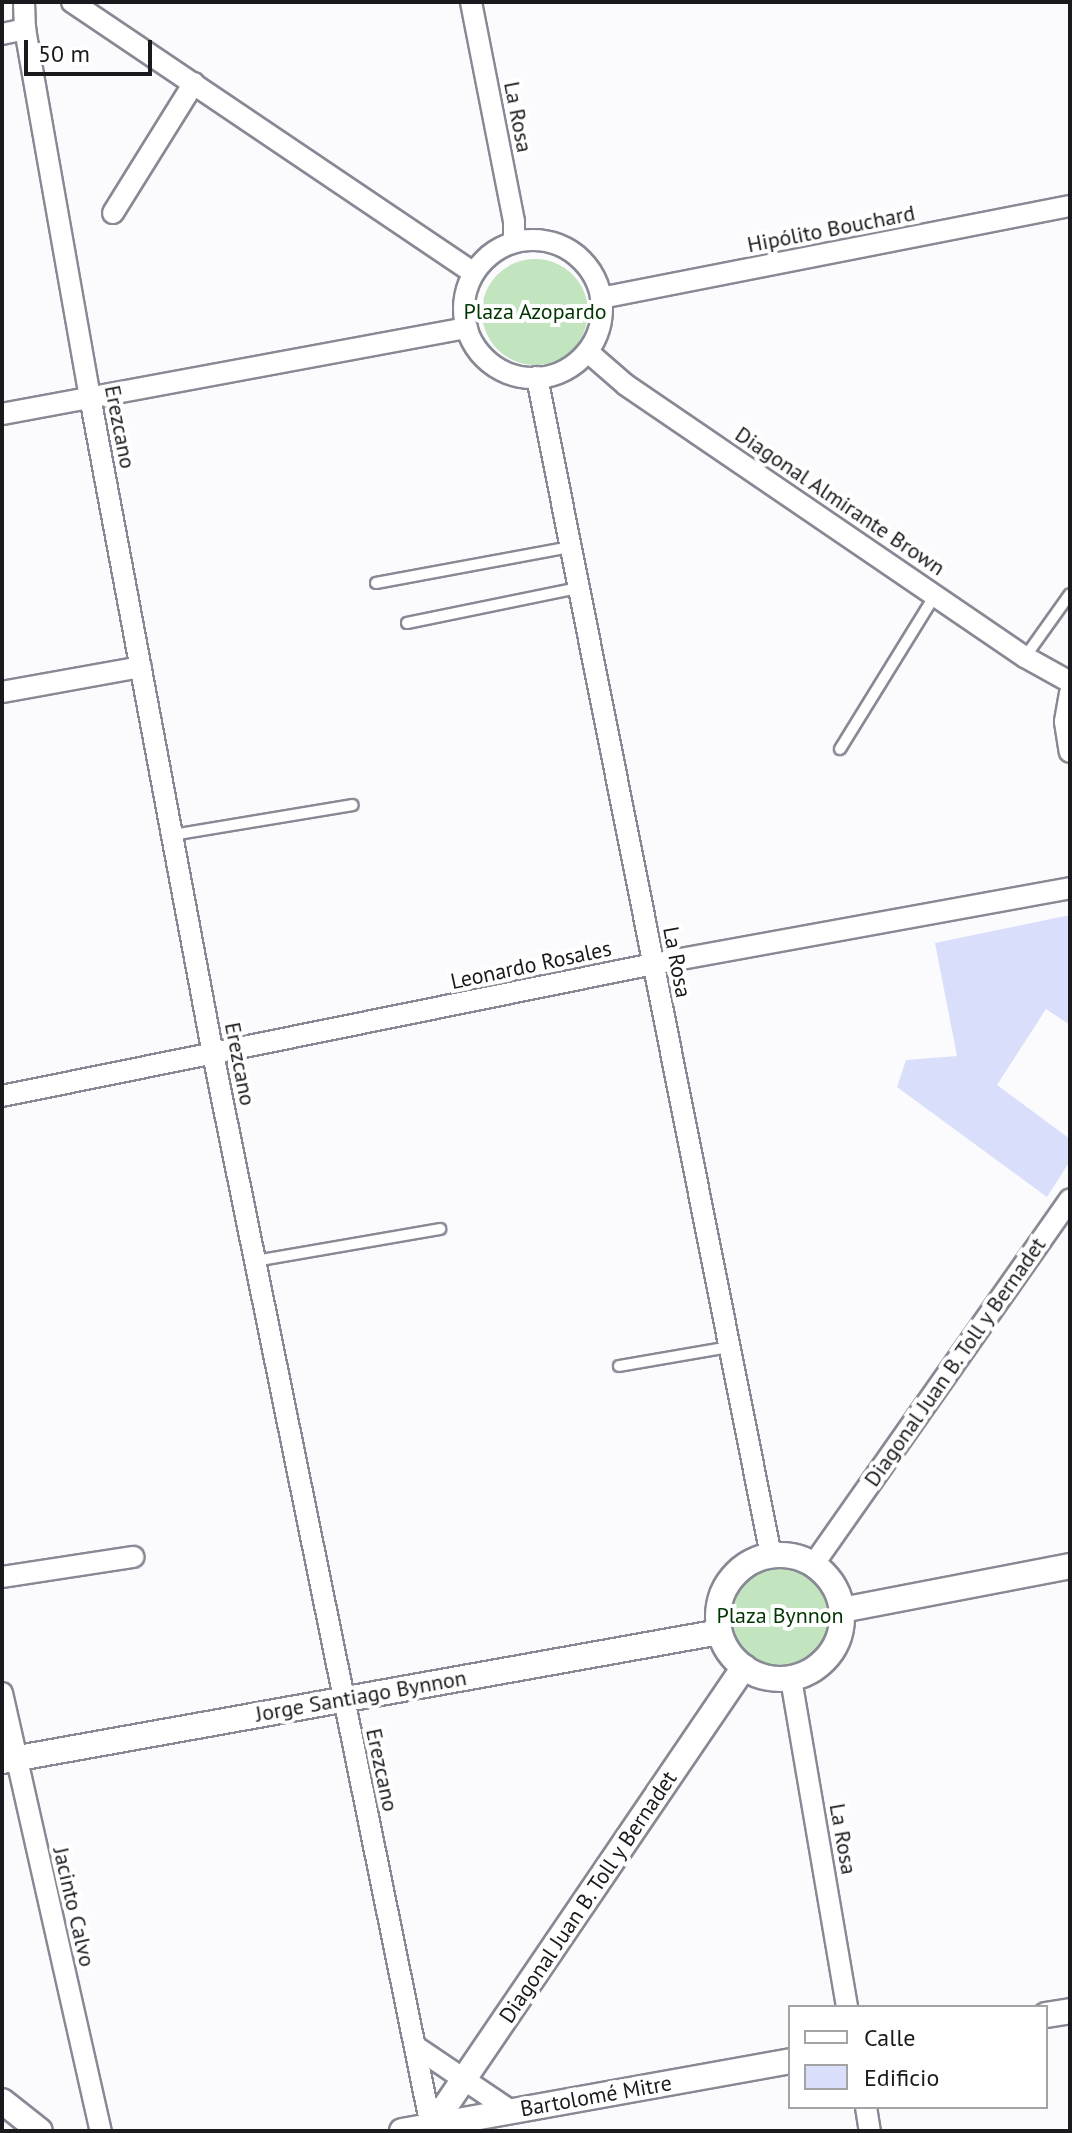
<!DOCTYPE html>
<meta charset="utf-8">
<style>
body{margin:0}
#map{position:relative;width:1072px;height:2133px;overflow:hidden;background:#fbfbfe;font-family:"PT Sans",sans-serif}
div>[style]{position:absolute}
[style*='--x']{left:calc(var(--x)*1px);top:calc(var(--y)*1px);width:calc(var(--w)*1px);rotate:calc(var(--a)*1deg)}
.green>*{inset:0;background:#c2e4bf}
.round{border-radius:50%}
.building>*{inset:0;background:#d9dffb}
.roads{filter:drop-shadow(2px 0 #878994) drop-shadow(-2px 0 #878994) drop-shadow(0 2px #878994) drop-shadow(0 -2px #878994)}
.service>*{height:10px;margin:-5px;padding:0 5px;transform-origin:5px;border-radius:5px;background:#fff}
.minor>*{height:20px;margin:-10px;padding:0 10px;transform-origin:10px;border-radius:10px;background:#fff}
.minor>.ring{margin:-10px;padding:0;box-sizing:content-box;background:none;border:20px solid #fff;border-radius:50%}
.tertiary>*{height:24px;margin:-12px;padding:0 12px;transform-origin:12px;border-radius:12px;background:#fff}
.tertiary>.ring{margin:-12px;padding:0;box-sizing:content-box;background:none;border:24px solid #fff;border-radius:50%}
span{translate:-50% -50%;white-space:nowrap;text-align:center;line-height:1.15;-webkit-text-stroke:8px #fff;paint-order:stroke}
.street-label{font-size:22px;color:#1a1a1e}
.park-label{font-size:22px;color:#013502}
.frame{position:absolute;inset:0;border:4px solid #1a1a1e;pointer-events:none}
.legend{position:absolute;left:788px;top:2005px;width:260px;height:104px;box-sizing:border-box;background:#fff;border:2px solid #a3a3a5;margin:0;padding:10px 14px;list-style:none;font-size:24px;color:#1a1a1e}
.legend li{display:flex;align-items:center;gap:16px;height:40px}
.legend b{width:40px;border:2px solid #a3a3a5}
.scale{position:absolute;left:24px;top:40px;width:128px;height:36px;box-sizing:border-box;border:4px solid #1a1a1e;border-top:0;padding-left:10px;font-size:24px;line-height:28px;white-space:nowrap;color:#1a1a1e;-webkit-text-stroke:6px #fff;paint-order:stroke}
</style>
<div id="map">
<div class="green">
<div class="round" style="left:482px;top:259px;width:106px;height:106px"></div>
<div class="round" style="left:727px;top:1562px;width:108px;height:108px"></div>
</div>
<div class="building">
<div style="clip-path:polygon(1070px 915px,1070px 1025px,1046px 1009px,997px 1085px,1070px 1139px,1070px 1161px,1047px 1197px,897px 1087px,906px 1060px,957px 1056px,935px 943px)"></div>
</div>
<div class="roads">
<div class="service">
<div style="--x:376;--y:583;--w:197;--a:-10.5"></div>
<div style="--x:407;--y:623;--w:175;--a:-11.6"></div>
<div style="--x:1025;--y:657;--w:77;--a:-54.5"></div>
<div style="--x:840;--y:749;--w:181;--a:-58.3"></div>
<div style="--x:172;--y:835;--w:183;--a:-9.4"></div>
<div style="--x:255;--y:1261;--w:188;--a:-9.8"></div>
<div style="--x:619;--y:1366;--w:112;--a:-9.8"></div>
</div>
<div class="minor">
<div style="--x:24;--y:2;--w:27;--a:88"></div>
<div style="--x:25;--y:29;--w:374;--a:80"></div>
<div style="--x:90;--y:397;--w:668;--a:79.4"></div>
<div style="--x:213;--y:1054;--w:1099;--a:78.51"></div>
<div style="--x:72;--y:2;--w:483;--a:34"></div>
<div style="--x:471;--y:2;--w:223;--a:78.9"></div>
<div style="--x:514;--y:221;--w:21;--a:90"></div>
<div style="--x:2;--y:34;--w:24;--a:-12"></div>
<div style="--x:113;--y:213;--w:153;--a:-58.1"></div>
<div class="ring" style="left:464px;top:240px;width:118px;height:118px"></div>
<div style="--x:601;--y:298;--w:478;--a:-11.1"></div>
<div style="--x:588;--y:352;--w:50;--a:41"></div>
<div style="--x:626;--y:385;--w:483;--a:34.3"></div>
<div style="--x:1025;--y:657;--w:51;--a:29.1"></div>
<div style="--x:537;--y:377;--w:1202;--a:78.77"></div>
<div style="--x:2;--y:414;--w:473;--a:-10.5"></div>
<div style="--x:2;--y:692;--w:141;--a:-10.2"></div>
<div style="--x:1070;--y:693;--w:29;--a:100"></div>
<div style="--x:1065;--y:722;--w:30;--a:81"></div>
<div style="--x:2;--y:1096;--w:664;--a:-11.46"></div>
<div style="--x:653;--y:964;--w:424;--a:-10.3"></div>
<div style="--x:813;--y:1565;--w:447;--a:-54.9"></div>
<div style="--x:2;--y:1577;--w:133;--a:-8.7"></div>
<div style="--x:791;--y:1679;--w:333;--a:80.3"></div>
<div style="--x:2;--y:1693;--w:449;--a:77.3"></div>
<div style="--x:416;--y:2047;--w:115;--a:34"></div>
<div style="--x:866;--y:2107;--w:24;--a:81"></div>
</div>
<div class="tertiary">
<div class="ring" style="left:718px;top:1555px;width:100px;height:100px"></div>
<div style="--x:842;--y:1610;--w:232;--a:-10.9"></div>
<div style="--x:2;--y:1761;--w:729;--a:-10.19"></div>
<div style="--x:1046;--y:2015;--w:24;--a:-9"></div>
<div style="--x:2;--y:2101;--w:48;--a:38.3"></div>
<div style="--x:432;--y:2126;--w:555;--a:-55.79"></div>
<div style="--x:402;--y:2131;--w:394;--a:-10.2"></div>
</div>
</div>
<div class="street-label">
<span style="left:518px;top:117px;rotate:79deg">La Rosa</span>
<span style="left:831px;top:229px;rotate:-11deg">Hipólito Bouchard</span>
<span style="left:120px;top:427px;rotate:79deg">Erezcano</span>
<span style="left:840px;top:501px;rotate:34deg">Diagonal Almirante Brown</span>
<span style="left:677px;top:962px;rotate:79deg">La Rosa</span>
<span style="left:531px;top:965px;rotate:-12deg">Leonardo Rosales</span>
<span style="left:240px;top:1064px;rotate:79deg">Erezcano</span>
<span style="left:955px;top:1362px;rotate:-55deg">Diagonal Juan B. Toll y Bernadet</span>
<span style="left:361px;top:1696px;rotate:-10deg">Jorge Santiago Bynnon</span>
<span style="left:382px;top:1770px;rotate:78deg">Erezcano</span>
<span style="left:843px;top:1839px;rotate:80deg">La Rosa</span>
<span style="left:588px;top:1897px;rotate:-56deg">Diagonal Juan B. Toll y Bernadet</span>
<span style="left:74px;top:1907px;rotate:77deg">Jacinto Calvo</span>
<span style="left:596px;top:2096px;rotate:-10deg">Bartolomé Mitre</span>
</div>
<div class="park-label">
<span style="left:535px;top:312px">Plaza Azopardo</span>
<span style="left:780px;top:1616px">Plaza Bynnon</span>
</div>
<div class="frame"></div>
<ul class="legend">
<li><b style="height:10px;background:#fff"></b>Calle</li>
<li><b style="height:22px;background:#d9dffb"></b>Edificio</li>
</ul>
<div class="scale">50 m</div>
</div>
